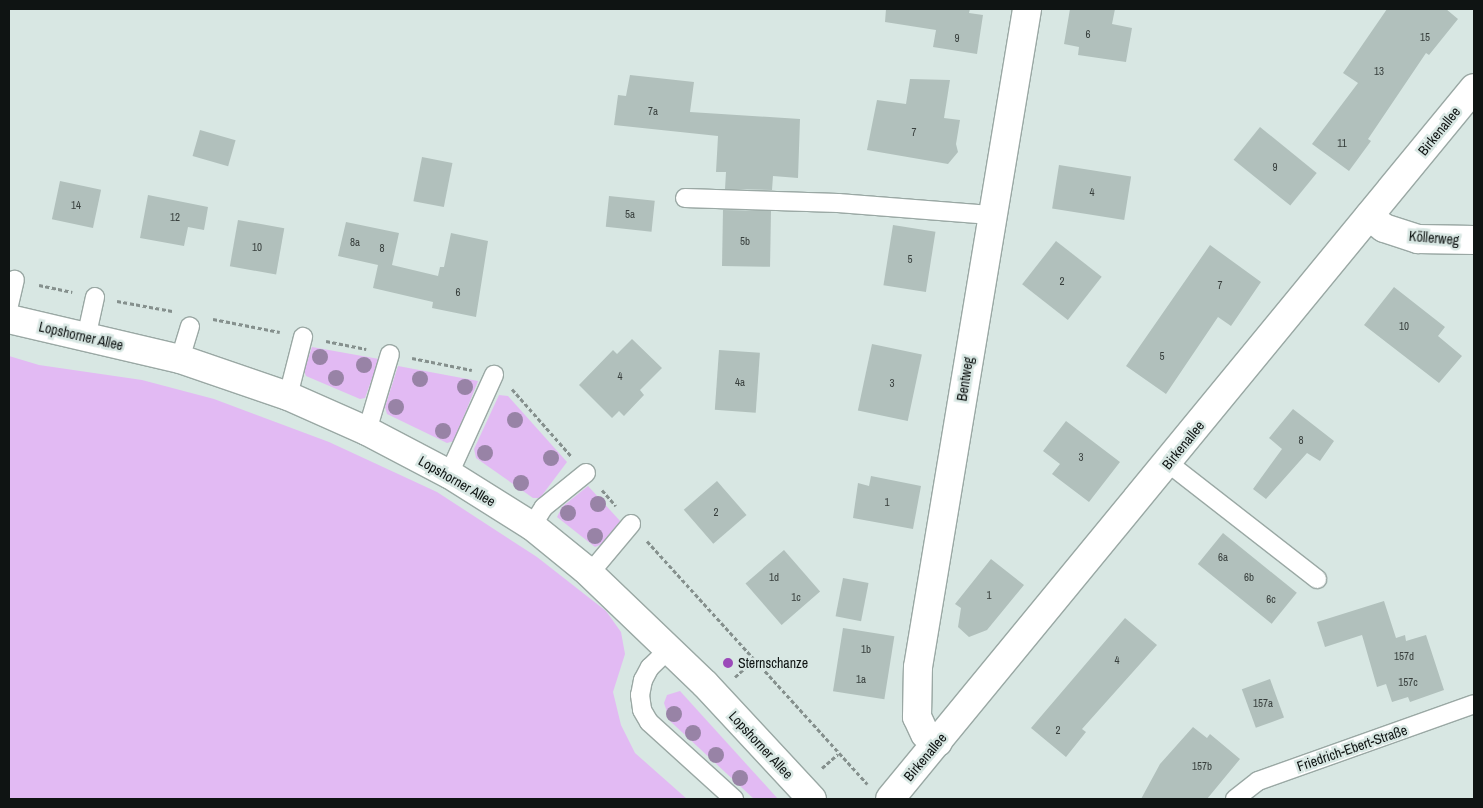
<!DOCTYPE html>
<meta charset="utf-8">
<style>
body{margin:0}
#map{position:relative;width:1483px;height:808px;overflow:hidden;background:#d8e7e3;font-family:"Archivo Narrow",sans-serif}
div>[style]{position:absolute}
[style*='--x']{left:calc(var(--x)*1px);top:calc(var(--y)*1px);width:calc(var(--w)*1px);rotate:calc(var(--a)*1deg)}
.green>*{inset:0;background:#e2baf3}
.building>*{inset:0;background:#b1c0bc;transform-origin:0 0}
.path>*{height:3px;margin-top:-1.5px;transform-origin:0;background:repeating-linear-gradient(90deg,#85908d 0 4px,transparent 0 6.5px)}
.roads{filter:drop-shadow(1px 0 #9aa8a4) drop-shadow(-1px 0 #9aa8a4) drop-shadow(0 1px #9aa8a4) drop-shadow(0 -1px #9aa8a4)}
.service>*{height:18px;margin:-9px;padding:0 9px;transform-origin:9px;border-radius:9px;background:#fff}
.minor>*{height:28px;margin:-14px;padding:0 14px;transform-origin:14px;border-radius:14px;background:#fff}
.secondary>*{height:28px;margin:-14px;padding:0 14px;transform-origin:14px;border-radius:14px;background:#fff}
.trees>*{width:16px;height:16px;margin:-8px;border-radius:50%;background:#9883a6}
.dots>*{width:14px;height:14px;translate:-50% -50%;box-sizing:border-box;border:2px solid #d8e7e3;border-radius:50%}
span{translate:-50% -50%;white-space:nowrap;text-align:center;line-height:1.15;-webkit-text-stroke:5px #d8e7e3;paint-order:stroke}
.number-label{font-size:11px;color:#383f3d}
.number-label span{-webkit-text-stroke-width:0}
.street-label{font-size:14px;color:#0f1413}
.poi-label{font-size:14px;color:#0f1413}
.left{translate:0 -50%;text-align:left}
.frame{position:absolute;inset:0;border:10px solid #0f1413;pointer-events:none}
</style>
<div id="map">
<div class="green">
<div style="clip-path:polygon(312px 347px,379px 359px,365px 398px,360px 399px,306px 376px,304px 371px)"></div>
<div style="clip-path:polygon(9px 356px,39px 365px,142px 380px,214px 399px,329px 442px,437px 492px,537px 557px,606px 611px,621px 632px,625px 654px,613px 692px,621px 725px,635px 753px,687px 799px,9px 799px)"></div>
<div style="clip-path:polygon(398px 366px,478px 381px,454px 441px,447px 443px,387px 414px,385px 407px)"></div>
<div style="clip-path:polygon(499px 395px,508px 396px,567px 462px,540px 498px,533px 498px,476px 458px,474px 449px)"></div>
<div style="clip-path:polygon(588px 486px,621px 522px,602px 544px,595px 547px,557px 517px,562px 507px)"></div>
<div style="clip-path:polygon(680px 691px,778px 799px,754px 799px,670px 721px,664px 703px,667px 695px)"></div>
</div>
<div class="building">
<div style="clip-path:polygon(886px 9px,970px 9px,969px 13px,983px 15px,977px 54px,933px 47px,936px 30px,885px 22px)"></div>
<div style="clip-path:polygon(1070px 9px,1115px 9px,1112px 24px,1132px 28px,1126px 62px,1078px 55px,1079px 47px,1064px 44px)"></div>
<div style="clip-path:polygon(1387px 9px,1446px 9px,1458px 19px,1429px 55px,1426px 53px,1368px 139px,1371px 141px,1349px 171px,1312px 144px,1358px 83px,1343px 73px)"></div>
<div style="clip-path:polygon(630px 75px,694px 82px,690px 112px,800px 119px,798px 178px,773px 176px,772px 190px,725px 189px,726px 172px,716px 172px,718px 136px,614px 125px,618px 95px,626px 96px)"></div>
<div style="clip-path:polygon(910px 79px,950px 80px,944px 118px,960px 120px,956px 144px,958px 152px,948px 164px,867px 150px,877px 100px,906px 104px)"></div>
<div style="left:1260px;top:127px;width:73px;height:42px;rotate:39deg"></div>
<div style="left:200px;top:130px;width:37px;height:27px;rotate:16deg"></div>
<div style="left:422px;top:157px;width:31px;height:45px;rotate:11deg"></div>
<div style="left:1059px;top:165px;width:73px;height:44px;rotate:9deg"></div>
<div style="left:60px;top:181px;width:42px;height:39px;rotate:12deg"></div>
<div style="clip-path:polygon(148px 195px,208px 207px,204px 230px,188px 227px,184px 246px,140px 238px)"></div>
<div style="left:609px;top:196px;width:46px;height:31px;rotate:6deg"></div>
<div style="left:723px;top:210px;width:48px;height:56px;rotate:1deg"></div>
<div style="left:238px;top:220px;width:47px;height:47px;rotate:10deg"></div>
<div style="clip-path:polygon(346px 222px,399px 233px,392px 265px,438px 276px,440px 267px,444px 267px,451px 233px,488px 241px,476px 317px,432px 308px,433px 302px,373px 288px,378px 265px,338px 256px)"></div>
<div style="left:893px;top:225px;width:43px;height:61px;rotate:9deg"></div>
<div style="left:1056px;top:241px;width:58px;height:55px;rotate:38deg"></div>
<div style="clip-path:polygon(1210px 245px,1261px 282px,1231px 326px,1218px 317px,1166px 394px,1126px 366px)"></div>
<div style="clip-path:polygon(1394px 287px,1445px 327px,1438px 336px,1462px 356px,1439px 383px,1364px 325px)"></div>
<div style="clip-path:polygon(632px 339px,662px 368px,640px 390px,644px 395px,624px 416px,619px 411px,612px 418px,579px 385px,613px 350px,617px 354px)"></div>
<div style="left:872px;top:344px;width:51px;height:68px;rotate:12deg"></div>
<div style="left:719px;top:350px;width:41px;height:60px;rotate:4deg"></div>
<div style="clip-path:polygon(1293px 409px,1334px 441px,1320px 461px,1307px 453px,1266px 499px,1253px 489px,1282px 449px,1269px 438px)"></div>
<div style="clip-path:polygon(1066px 421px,1120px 462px,1089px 502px,1052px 474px,1060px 464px,1043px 451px)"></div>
<div style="clip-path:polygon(871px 476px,921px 486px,913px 529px,853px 518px,858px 483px,869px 486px)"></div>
<div style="left:717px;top:481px;width:45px;height:44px;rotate:49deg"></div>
<div style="left:1223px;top:533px;width:95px;height:40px;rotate:39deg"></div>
<div style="left:784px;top:550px;width:55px;height:51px;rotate:49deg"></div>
<div style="clip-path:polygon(991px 559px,1024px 585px,987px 630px,969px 637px,958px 627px,961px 608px,955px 604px)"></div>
<div style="left:843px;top:578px;width:26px;height:39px;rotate:11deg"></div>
<div style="clip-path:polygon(1384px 601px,1396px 638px,1405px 635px,1406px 641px,1426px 635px,1444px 690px,1410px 702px,1408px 697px,1392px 702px,1386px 684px,1377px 687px,1362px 635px,1325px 647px,1317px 622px)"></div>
<div style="clip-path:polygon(1125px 618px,1157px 645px,1082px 729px,1086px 732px,1066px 757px,1031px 728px)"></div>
<div style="left:843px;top:628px;width:52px;height:64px;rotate:9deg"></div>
<div style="left:1270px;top:679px;width:41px;height:30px;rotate:70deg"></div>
<div style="clip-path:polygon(1193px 727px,1207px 738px,1210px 734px,1240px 759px,1207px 799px,1141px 799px,1160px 764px)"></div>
</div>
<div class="path">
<div style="--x:39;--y:285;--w:34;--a:12"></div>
<div style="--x:117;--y:301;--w:56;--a:10.3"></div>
<div style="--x:213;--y:319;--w:68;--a:11"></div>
<div style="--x:326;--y:341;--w:41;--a:11.3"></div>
<div style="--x:412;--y:358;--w:61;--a:11.3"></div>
<div style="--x:512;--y:389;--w:89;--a:48.6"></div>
<div style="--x:602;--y:490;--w:21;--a:49"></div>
<div style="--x:647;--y:541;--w:328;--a:47.8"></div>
<div style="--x:735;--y:677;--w:27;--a:-42"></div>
<div style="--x:822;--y:768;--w:21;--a:-41"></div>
</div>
<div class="roads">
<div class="service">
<div style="--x:685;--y:198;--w:153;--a:1.9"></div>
<div style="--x:838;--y:203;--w:153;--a:4.5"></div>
<div style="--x:9;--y:305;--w:26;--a:-77"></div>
<div style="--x:86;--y:338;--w:42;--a:-77.6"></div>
<div style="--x:180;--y:359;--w:34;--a:-73"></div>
<div style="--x:288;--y:396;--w:61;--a:-75.7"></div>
<div style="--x:367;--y:431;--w:80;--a:-73.4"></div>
<div style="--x:1168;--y:463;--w:189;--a:37.9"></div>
<div style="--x:449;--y:474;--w:109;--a:-65.6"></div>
<div style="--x:532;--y:526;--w:22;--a:-58"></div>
<div style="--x:544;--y:507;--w:54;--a:-39"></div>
<div style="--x:590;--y:573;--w:64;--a:-50.1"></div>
<div style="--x:670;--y:648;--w:28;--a:136"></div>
<div style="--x:650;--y:667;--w:15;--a:118"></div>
<div style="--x:643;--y:680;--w:15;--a:101"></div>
<div style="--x:640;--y:695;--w:15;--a:82"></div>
<div style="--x:642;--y:710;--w:14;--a:60"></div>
<div style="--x:649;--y:722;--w:115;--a:42.2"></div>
<div style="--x:1235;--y:799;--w:29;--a:-38"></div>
<div style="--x:1258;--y:781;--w:229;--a:-19.6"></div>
</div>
<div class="minor">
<div style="--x:1369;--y:216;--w:19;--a:39"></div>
<div style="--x:1384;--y:228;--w:36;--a:18"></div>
<div style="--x:1418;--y:239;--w:56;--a:1"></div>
<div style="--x:938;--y:742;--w:15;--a:-148"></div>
<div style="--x:925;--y:734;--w:19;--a:-115"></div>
<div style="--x:917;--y:717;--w:50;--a:-88.9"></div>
<div style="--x:918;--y:667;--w:667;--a:-80.59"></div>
<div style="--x:890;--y:799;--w:920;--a:-50.6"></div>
</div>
<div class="secondary">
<div style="--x:9;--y:319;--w:176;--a:13.2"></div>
<div style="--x:180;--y:359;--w:114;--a:18.9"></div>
<div style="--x:288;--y:396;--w:86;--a:23.9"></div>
<div style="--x:367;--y:431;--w:93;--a:27.7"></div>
<div style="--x:449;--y:474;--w:98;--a:32.1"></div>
<div style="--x:532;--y:526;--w:68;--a:39.1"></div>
<div style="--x:585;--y:569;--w:166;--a:43.8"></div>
<div style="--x:705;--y:684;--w:157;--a:47.1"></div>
</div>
</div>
<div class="trees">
<div style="left:320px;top:357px"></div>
<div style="left:364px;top:365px"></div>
<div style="left:336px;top:378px"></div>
<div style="left:420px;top:379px"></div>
<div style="left:465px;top:387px"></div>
<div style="left:396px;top:407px"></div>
<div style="left:515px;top:420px"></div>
<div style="left:443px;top:431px"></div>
<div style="left:485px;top:453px"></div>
<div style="left:551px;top:458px"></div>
<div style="left:521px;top:483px"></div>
<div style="left:598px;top:504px"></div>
<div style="left:568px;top:513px"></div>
<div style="left:595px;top:536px"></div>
<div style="left:674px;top:714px"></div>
<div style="left:693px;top:733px"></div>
<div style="left:716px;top:755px"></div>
<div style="left:740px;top:778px"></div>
</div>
<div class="dots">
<div style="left:728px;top:663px;background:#9b4ab9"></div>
</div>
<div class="number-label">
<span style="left:1088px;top:34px">6</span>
<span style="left:1425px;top:37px">15</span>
<span style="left:957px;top:38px">9</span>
<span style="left:1379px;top:71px">13</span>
<span style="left:653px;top:111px">7a</span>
<span style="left:914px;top:132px">7</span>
<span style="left:1342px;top:143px">11</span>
<span style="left:1275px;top:167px">9</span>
<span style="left:1092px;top:192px">4</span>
<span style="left:76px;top:205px">14</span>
<span style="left:630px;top:214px">5a</span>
<span style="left:175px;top:217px">12</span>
<span style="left:745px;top:241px">5b</span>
<span style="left:355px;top:242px">8a</span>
<span style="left:257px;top:247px">10</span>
<span style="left:382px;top:248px">8</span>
<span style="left:910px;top:259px">5</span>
<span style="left:1062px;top:281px">2</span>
<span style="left:1220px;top:285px">7</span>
<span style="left:458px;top:292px">6</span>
<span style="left:1404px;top:326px">10</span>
<span style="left:1162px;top:356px">5</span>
<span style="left:620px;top:376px">4</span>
<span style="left:740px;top:382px">4a</span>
<span style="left:892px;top:383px">3</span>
<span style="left:1301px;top:440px">8</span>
<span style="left:1081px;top:457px">3</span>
<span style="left:887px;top:502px">1</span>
<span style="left:716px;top:512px">2</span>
<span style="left:1223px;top:557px">6a</span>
<span style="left:774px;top:577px">1d</span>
<span style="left:1249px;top:577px">6b</span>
<span style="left:989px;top:595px">1</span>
<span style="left:796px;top:597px">1c</span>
<span style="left:1271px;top:599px">6c</span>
<span style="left:866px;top:649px">1b</span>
<span style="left:1404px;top:656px">157d</span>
<span style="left:1117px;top:660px">4</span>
<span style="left:861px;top:679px">1a</span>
<span style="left:1408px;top:682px">157c</span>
<span style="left:1263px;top:703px">157a</span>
<span style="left:1058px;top:730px">2</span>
<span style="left:1202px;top:766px">157b</span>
</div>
<div class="street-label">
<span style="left:1439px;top:131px;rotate:-51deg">Birkenallee</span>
<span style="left:1434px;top:238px;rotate:5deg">Köllerweg</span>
<span style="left:81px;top:336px;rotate:13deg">Lopshorner Allee</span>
<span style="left:965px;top:379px;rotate:-81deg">Bentweg</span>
<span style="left:1183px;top:445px;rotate:-51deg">Birkenallee</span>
<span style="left:457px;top:481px;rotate:30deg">Lopshorner Allee</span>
<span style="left:761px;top:745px;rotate:47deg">Lopshorner Allee</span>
<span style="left:1352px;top:748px;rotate:-19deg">Friedrich-Ebert-Straße</span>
<span style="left:925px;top:757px;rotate:-50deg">Birkenallee</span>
</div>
<div class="poi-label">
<span class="left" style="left:738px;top:663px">Sternschanze</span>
</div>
<div class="frame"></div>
</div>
